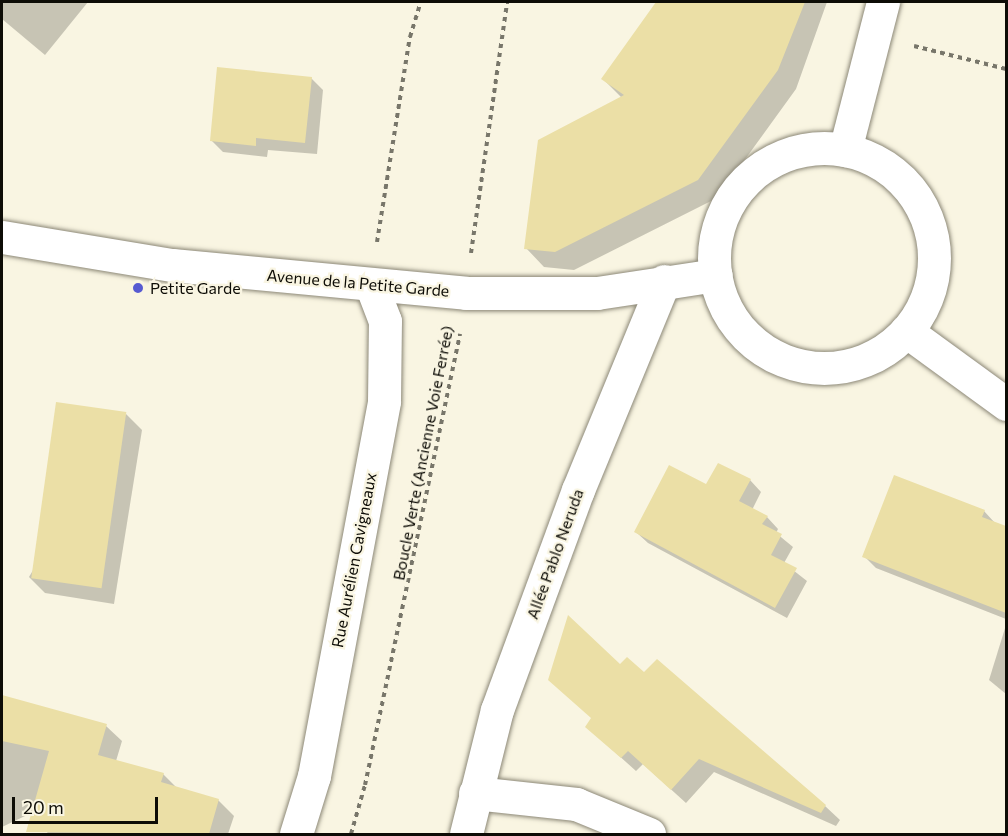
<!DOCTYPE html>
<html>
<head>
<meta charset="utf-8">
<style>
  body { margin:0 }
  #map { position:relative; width:1008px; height:836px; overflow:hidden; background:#f9f5e2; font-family:Commissioner,sans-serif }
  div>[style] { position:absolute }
  .shadow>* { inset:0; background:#0003 }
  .building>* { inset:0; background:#ebdfa6; transform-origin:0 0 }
  .path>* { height:4px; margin-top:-2px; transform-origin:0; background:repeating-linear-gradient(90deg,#78766a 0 4.5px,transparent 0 9px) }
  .roads { filter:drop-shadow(0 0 2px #8c8877) drop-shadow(0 0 2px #8c8877) }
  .minor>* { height:33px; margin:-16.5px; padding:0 16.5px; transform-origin:16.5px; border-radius:16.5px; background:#fff }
  .tertiary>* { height:33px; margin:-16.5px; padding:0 16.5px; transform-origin:16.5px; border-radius:16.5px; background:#fff }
  .tertiary>.ring { margin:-16.5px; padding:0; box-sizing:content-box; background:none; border:33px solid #fff; border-radius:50% }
  .dots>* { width:16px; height:16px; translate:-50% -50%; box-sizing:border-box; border:3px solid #f9f5e2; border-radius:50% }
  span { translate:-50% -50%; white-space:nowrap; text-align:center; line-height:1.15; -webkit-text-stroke:4.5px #f9f5e2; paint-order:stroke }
  .street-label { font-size:16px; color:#0d0c06 }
  .poi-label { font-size:16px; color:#0d0c06 }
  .left { translate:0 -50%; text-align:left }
  .frame { position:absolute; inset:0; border:3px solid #0d0c06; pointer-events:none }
  .scale { position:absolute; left:12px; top:797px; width:146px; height:27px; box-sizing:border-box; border:3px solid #0d0c06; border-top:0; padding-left:8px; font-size:18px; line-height:21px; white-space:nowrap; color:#0d0c06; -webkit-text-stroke:4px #f9f5e2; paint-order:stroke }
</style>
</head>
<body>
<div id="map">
  <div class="shadow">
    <i style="clip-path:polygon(2px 2px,88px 2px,45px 55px,2px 19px)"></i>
    <i style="clip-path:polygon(658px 2px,678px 2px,688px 8px,689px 2px,827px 2px,796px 89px,717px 198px,574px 270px,544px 267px,526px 248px,622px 98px,603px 79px)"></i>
    <i style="clip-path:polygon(311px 78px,323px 90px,317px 154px,268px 150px,267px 157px,223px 152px,211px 140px)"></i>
    <i style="clip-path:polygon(126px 414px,142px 430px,114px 604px,45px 593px,29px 577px)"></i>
    <i style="clip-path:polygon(750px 480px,761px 492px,752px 510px,767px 517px,778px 529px,776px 533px,793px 547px,784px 563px,807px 581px,787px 618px,648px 543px,636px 532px,707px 486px)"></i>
    <i style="clip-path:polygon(984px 511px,995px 523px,1006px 527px,1006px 619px,876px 568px,864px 556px)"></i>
    <i style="clip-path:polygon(1006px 625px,1006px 694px,989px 680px)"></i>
    <i style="clip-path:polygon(620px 666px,644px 674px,825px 806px,840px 820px,836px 826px,714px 772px,686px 803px,643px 764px,636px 771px,587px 727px)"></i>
    <i style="clip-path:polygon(2px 696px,106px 726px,122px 741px,116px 761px,163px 774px,177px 788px,218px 800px,234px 816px,228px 834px,49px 834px,40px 826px,46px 806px,2px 827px)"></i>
  </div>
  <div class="building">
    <i style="clip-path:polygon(656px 2px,805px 2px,778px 70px,698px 180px,555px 252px,524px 249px,538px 140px,624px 95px,601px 79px)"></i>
    <i style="clip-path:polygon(217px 67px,312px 77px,305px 143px,256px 138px,256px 146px,210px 141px)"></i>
    <i style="left:56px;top:402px;width:71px;height:178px;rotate:8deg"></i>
    <i style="clip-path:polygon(718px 463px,751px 479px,739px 501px,768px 516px,762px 524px,782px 534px,771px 555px,797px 568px,775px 608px,634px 532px,669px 465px,706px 484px)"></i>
    <i style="clip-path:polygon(894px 475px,985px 510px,982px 517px,1006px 526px,1006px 613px,862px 557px)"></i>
    <i style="clip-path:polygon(568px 615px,620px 664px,627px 657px,644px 672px,657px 659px,826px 805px,821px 813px,699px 759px,671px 790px,628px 751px,621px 758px,585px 727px,591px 718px,548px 680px)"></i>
    <i style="clip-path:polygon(2px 695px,107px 724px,98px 755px,164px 773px,161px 782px,219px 799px,209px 834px,26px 832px,49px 751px,2px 741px)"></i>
  </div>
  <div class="path">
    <i style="left:914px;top:46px;width:95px;rotate:14deg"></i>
    <i style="left:377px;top:242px;width:208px;rotate:-80.9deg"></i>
    <i style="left:410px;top:37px;width:37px;rotate:-73deg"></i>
    <i style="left:471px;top:253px;width:254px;rotate:-81.8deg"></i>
    <i style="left:351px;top:834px;width:51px;rotate:-74.1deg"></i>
    <i style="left:365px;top:785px;width:461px;rotate:-78.1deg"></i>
  </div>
  <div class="roads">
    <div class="minor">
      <i style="left:906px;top:331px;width:124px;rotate:36.1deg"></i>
      <i style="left:475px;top:793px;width:102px;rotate:6.2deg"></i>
      <i style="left:576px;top:804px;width:79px;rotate:22.3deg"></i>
      <i style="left:296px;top:834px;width:61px;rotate:-72.8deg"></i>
      <i style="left:314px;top:776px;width:381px;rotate:-79.4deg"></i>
      <i style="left:384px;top:401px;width:80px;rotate:-89.3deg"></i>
      <i style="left:385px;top:321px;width:39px;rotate:-111deg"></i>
      <i style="left:466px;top:834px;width:128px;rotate:-76deg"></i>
      <i style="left:497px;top:710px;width:234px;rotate:-69.8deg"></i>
      <i style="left:578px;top:490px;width:226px;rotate:-67.6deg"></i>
    </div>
    <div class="tertiary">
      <i class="ring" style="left:714px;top:148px;width:187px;height:187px"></i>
      <i style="left:845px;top:150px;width:153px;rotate:-75.6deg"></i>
      <i style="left:2px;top:237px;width:172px;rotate:9.4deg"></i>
      <i style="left:172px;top:265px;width:295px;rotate:5.4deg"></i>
      <i style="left:466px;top:293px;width:131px"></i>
      <i style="left:597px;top:293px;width:120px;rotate:-8.6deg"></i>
    </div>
  </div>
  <div class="dots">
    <i style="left:138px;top:288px;background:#565ad1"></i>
  </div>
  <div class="street-label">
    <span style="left:358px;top:283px;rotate:5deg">Avenue de la Petite Garde</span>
    <span style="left:423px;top:453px;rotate:-79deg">Boucle Verte (Ancienne Voie Ferrée)</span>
    <span style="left:555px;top:554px;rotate:-70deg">Allée Pablo Neruda</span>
    <span style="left:354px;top:560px;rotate:-79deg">Rue Aurélien Cavigneaux</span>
  </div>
  <div class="poi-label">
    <span class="left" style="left:150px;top:288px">Petite Garde</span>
  </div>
  <div class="frame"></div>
  <div class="scale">20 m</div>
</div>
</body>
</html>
